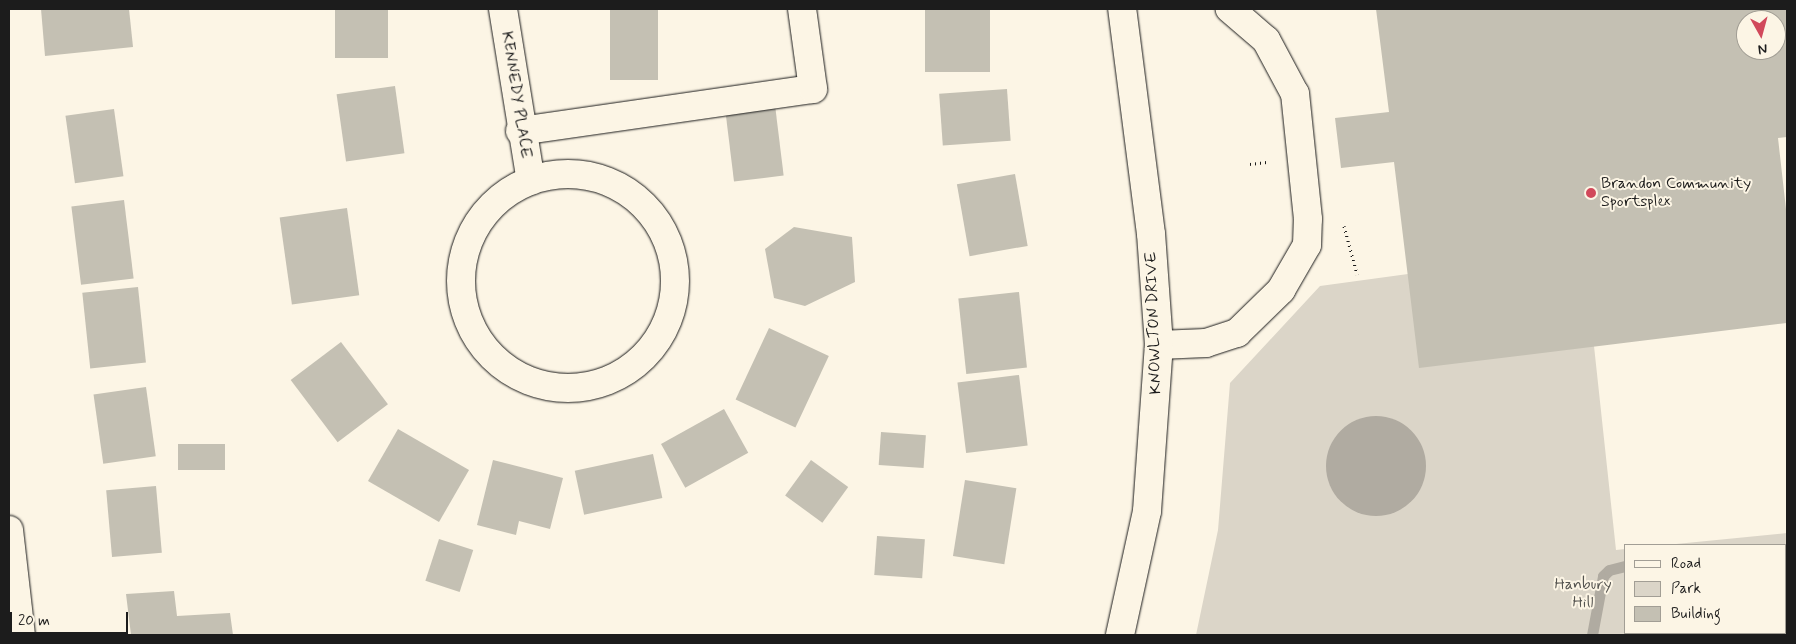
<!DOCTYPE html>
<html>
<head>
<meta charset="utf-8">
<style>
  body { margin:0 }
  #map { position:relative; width:1796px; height:644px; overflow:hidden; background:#fcf5e5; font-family:Mynerve,sans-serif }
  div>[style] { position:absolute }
  .green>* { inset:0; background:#dbd5c8 }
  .water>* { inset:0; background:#b0aba1 }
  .round { border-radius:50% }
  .stream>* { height:11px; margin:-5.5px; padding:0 5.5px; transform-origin:5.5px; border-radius:5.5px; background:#b0aba1 }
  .building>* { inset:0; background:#c4c0b3; transform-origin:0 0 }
  .path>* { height:3px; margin-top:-1.5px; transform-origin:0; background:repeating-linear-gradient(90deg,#1c1c1c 0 1px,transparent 0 5px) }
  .roads { filter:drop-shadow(0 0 1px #1c1c1c) drop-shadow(0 0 1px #1c1c1c) }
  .minor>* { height:28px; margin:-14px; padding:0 14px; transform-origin:14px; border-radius:14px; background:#fcf5e5 }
  .minor>.ring { margin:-14px; padding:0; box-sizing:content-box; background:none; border:28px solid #fcf5e5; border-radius:50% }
  .dots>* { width:14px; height:14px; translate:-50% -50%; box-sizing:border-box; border:2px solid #fcf5e5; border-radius:50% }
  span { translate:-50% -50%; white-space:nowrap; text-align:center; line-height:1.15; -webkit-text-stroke:4px #fcf5e5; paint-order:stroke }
  .street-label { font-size:16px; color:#1c1c1c }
  .poi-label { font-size:16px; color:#1c1c1c }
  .left { translate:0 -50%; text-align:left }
  .park-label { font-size:16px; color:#555450 }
  .frame { position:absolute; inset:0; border:10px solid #1c1c1c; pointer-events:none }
  .legend { position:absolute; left:1624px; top:544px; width:162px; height:90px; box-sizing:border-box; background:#fcf5e5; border:1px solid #a29e95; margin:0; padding:6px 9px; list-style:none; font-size:15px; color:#1c1c1c }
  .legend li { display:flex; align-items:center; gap:10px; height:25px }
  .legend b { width:25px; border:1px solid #a29e95 }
  .north { position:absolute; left:1736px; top:10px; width:50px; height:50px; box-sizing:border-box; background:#fcf5e5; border:1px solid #a29e95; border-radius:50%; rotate:173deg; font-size:14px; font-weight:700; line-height:20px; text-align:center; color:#1c1c1c }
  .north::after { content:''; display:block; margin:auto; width:18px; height:22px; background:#d1495b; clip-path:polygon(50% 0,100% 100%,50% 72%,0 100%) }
  .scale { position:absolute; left:10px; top:612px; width:118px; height:22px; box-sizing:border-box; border:2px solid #1c1c1c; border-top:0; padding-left:6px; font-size:15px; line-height:18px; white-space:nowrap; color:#1c1c1c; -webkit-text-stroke:4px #fcf5e5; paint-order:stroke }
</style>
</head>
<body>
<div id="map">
  <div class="green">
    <i style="clip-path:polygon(1408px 274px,1594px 346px,1616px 550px,1625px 549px,1625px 633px,1785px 633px,1785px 545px,1666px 545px,1787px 533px,1787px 635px,1196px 635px,1218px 530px,1230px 383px,1320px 286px)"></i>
  </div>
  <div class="water">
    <i class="round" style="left:1326px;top:416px;width:100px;height:100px"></i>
  </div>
  <div class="stream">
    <i style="left:1785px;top:551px;width:2px;rotate:-27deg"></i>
    <i style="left:1592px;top:635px;width:60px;rotate:-79.4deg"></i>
    <i style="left:1603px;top:576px;width:8px;rotate:-45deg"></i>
    <i style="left:1609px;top:570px;width:16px;rotate:-14deg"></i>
  </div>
  <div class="building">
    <i style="clip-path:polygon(41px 9px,129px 9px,133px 47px,45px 56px)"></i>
    <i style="left:335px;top:9px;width:53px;height:49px"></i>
    <i style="left:610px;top:9px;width:48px;height:71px"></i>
    <i style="left:925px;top:9px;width:65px;height:63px"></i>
    <i style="clip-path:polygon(evenodd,1376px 9px,1787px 9px,1787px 137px,1778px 138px,1787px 218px,1787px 323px,1419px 368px,1394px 162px,1341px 168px,1335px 118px,1389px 112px,1376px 9px,1746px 20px,1776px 20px,1776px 50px,1746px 50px,1746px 20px)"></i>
    <i style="left:395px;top:86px;width:68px;height:59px;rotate:82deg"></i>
    <i style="left:1007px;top:89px;width:52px;height:68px;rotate:86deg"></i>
    <i style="left:775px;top:105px;width:71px;height:50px;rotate:83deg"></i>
    <i style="left:114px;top:109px;width:68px;height:49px;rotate:82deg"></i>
    <i style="left:1015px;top:174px;width:73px;height:59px;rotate:80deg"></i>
    <i style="left:124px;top:200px;width:79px;height:53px;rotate:83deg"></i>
    <i style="left:347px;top:208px;width:88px;height:68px;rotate:82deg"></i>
    <i style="clip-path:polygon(794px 227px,852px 237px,855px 282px,805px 306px,774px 298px,765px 249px)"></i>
    <i style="left:138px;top:287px;width:76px;height:56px;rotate:84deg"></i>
    <i style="left:1019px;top:292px;width:76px;height:61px;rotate:84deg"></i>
    <i style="left:769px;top:328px;width:66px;height:79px;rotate:25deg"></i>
    <i style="left:341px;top:342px;width:78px;height:63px;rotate:53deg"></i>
    <i style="left:1019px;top:375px;width:71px;height:62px;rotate:83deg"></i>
    <i style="left:146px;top:387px;width:70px;height:53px;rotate:82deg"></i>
    <i style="left:724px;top:409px;width:50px;height:72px;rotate:61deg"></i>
    <i style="left:398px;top:429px;width:82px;height:60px;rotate:30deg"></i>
    <i style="left:881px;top:432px;width:45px;height:33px;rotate:4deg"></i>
    <i style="left:225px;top:444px;width:26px;height:47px;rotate:90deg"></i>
    <i style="left:653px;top:454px;width:45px;height:80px;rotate:78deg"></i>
    <i style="clip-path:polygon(493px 460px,563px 478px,550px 529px,519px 521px,516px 535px,477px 525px)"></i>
    <i style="left:811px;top:460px;width:46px;height:44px;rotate:36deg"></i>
    <i style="left:965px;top:480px;width:52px;height:77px;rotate:9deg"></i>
    <i style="left:156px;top:486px;width:67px;height:50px;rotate:85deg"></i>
    <i style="left:877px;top:536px;width:48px;height:39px;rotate:4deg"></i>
    <i style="left:439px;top:539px;width:36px;height:44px;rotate:18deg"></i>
    <i style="clip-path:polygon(174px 591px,177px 616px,230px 613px,233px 635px,131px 635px,126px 594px)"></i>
  </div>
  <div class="path">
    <i style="left:1250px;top:164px;width:17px;rotate:-7deg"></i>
    <i style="left:1344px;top:226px;width:50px;rotate:74.8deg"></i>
  </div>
  <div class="roads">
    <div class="minor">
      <i style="left:503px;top:9px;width:174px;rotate:80.8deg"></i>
      <i style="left:520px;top:131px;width:296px;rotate:-8.2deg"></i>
      <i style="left:813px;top:89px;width:81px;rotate:-97.8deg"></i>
      <i class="ring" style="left:461px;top:174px;width:186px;height:186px"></i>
      <i style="left:1159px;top:345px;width:47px;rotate:-2.4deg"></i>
      <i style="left:1206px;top:343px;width:33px;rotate:-18deg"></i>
      <i style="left:1237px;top:333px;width:62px;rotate:-44.3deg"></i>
      <i style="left:1281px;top:290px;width:52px;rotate:-60deg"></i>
      <i style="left:1307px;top:245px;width:26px;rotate:-88deg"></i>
      <i style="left:1308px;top:219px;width:126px;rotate:-95.9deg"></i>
      <i style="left:1295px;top:94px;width:61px;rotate:-118.2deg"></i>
      <i style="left:1266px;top:40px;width:48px;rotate:-139.3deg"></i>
      <i style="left:9px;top:530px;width:106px;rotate:83.5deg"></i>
      <i style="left:1120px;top:635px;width:127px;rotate:-77.7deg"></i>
      <i style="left:1147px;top:511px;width:166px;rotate:-85.9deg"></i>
      <i style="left:1159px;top:345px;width:111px;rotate:-94.1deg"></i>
      <i style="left:1151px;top:234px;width:227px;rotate:-97.3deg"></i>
    </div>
  </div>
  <div class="dots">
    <i style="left:1591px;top:193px;background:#d1495b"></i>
  </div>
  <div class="street-label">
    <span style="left:516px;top:95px;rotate:81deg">KENNEDY PLACE</span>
    <span style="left:1154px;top:323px;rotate:-92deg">KNOWLTON DRIVE</span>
  </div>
  <div class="poi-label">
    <span class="left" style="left:1601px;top:193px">Brandon Community<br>Sportsplex</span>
  </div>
  <div class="park-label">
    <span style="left:1583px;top:594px">Hanbury<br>Hill</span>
  </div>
  <div class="frame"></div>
  <ul class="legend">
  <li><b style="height:6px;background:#fcf5e5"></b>Road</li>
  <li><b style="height:14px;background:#dbd5c8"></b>Park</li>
  <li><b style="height:14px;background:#c4c0b3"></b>Building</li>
  </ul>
  <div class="north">N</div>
  <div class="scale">20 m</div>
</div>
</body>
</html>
